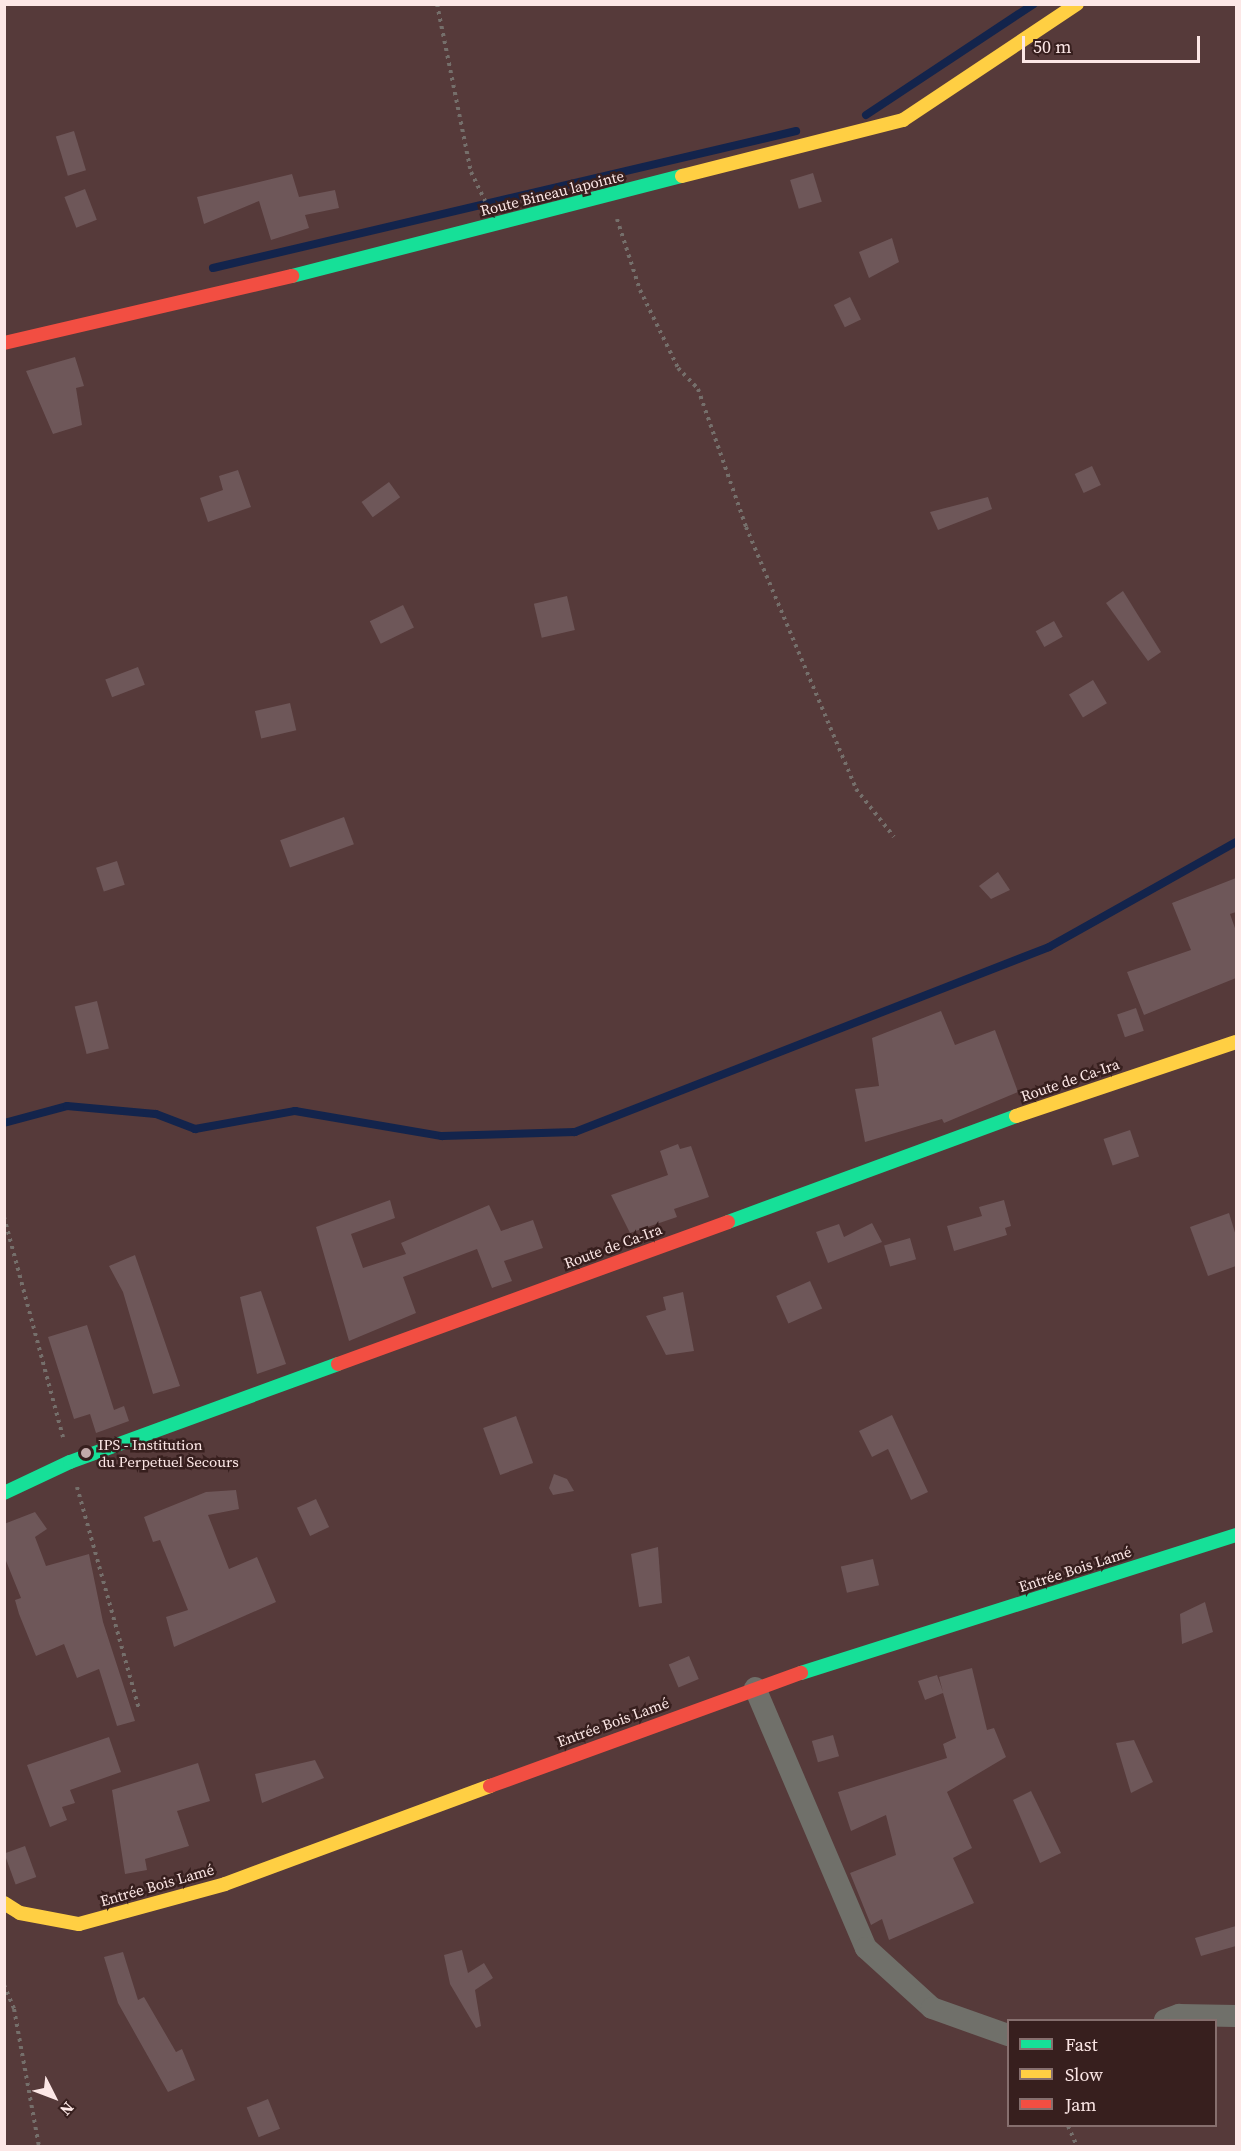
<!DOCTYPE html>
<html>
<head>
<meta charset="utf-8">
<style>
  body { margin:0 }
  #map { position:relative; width:1241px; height:2151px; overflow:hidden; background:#563a3a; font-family:"Source Serif 4",serif }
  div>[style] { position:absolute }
  .stream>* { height:8px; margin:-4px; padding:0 4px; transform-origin:4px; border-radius:4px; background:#13244c }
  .building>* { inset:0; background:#6e5759; transform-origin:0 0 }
  .path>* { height:4px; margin-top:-2px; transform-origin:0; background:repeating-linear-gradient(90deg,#756f6b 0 3px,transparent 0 7.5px) }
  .street>* { height:22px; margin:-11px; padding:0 11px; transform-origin:11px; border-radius:11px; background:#70706a }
  .fast>* { height:14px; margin:-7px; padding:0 7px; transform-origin:7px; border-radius:7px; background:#16e098 }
  .slow>* { height:14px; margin:-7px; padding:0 7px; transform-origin:7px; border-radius:7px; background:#ffcf43 }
  .jam>* { height:14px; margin:-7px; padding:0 7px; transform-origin:7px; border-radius:7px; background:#f24e42 }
  .dots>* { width:16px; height:16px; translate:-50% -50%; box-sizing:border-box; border:3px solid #371f1e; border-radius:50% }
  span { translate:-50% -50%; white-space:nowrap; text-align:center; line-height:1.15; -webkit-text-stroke:5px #371f1e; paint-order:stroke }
  .street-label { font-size:15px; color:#fce7e6 }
  .poi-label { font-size:15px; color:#fce7e6 }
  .left { translate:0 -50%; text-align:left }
  .frame { position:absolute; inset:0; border:6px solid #fce7e6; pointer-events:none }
  .legend { position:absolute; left:1007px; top:2019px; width:210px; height:108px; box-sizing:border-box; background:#371f1e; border:2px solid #866f6e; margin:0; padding:8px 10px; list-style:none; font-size:18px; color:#fce7e6 }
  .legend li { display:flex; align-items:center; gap:12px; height:30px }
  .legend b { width:30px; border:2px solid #866f6e }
  .north { position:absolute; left:24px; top:2067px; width:60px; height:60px; -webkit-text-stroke:4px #371f1e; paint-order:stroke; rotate:132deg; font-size:16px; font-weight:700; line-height:24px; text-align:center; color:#fce7e6 }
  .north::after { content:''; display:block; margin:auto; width:21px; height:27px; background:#fce7e6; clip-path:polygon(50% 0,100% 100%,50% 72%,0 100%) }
  .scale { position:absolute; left:1022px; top:36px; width:178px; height:27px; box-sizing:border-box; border:3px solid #fce7e6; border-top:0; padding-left:8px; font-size:18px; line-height:21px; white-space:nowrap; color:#fce7e6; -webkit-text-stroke:4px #371f1e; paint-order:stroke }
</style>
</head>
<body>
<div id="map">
  <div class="stream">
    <i style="left:866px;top:115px;width:201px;rotate:-33.5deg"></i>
    <i style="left:213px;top:268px;width:599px;rotate:-13.22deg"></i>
    <i style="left:4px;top:1123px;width:65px;rotate:-15.1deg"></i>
    <i style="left:67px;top:1106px;width:89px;rotate:5.1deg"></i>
    <i style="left:156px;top:1114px;width:42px;rotate:21deg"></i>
    <i style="left:195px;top:1129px;width:102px;rotate:-10.2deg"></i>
    <i style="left:295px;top:1111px;width:149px;rotate:9.7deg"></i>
    <i style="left:442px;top:1136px;width:133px;rotate:-1.7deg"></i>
    <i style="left:575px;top:1132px;width:509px;rotate:-21.32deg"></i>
    <i style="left:1049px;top:947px;width:214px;rotate:-29.3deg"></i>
  </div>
  <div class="building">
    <i style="left:74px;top:131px;width:41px;height:19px;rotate:73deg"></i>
    <i style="left:813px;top:173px;width:30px;height:24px;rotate:73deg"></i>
    <i style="clip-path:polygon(292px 174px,299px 197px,335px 190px,339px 208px,305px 215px,309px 228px,271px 240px,259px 201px,204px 224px,197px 197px)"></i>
    <i style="left:85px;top:189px;width:33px;height:22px;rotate:69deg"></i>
    <i style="clip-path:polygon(892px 238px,899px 262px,869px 278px,859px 252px)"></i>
    <i style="left:850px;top:297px;width:25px;height:18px;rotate:64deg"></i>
    <i style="clip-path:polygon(75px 357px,84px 386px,76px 388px,82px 425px,53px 434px,26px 371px)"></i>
    <i style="left:1092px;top:466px;width:21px;height:19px;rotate:65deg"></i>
    <i style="clip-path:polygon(238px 470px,251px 507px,208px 522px,200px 498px,223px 490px,219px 476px)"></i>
    <i style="left:389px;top:482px;width:19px;height:34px;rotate:54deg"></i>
    <i style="clip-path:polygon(988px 497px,992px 509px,938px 530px,930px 512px)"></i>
    <i style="clip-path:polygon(1123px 591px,1161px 652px,1148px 661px,1106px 603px)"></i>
    <i style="left:567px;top:596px;width:35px;height:34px;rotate:77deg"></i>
    <i style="left:403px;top:605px;width:25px;height:37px;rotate:64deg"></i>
    <i style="left:1054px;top:621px;width:18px;height:21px;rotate:61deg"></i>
    <i style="left:138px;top:667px;width:19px;height:35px;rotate:69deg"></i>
    <i style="left:1093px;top:680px;width:27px;height:28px;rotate:59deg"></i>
    <i style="left:290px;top:703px;width:28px;height:36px;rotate:77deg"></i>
    <i style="left:344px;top:817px;width:29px;height:68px;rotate:70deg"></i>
    <i style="left:117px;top:861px;width:25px;height:22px;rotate:72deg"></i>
    <i style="clip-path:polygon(998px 872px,1010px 890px,991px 899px,979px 886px)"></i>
    <i style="clip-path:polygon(1236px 878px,1236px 912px,1230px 914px,1236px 931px,1236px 978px,1144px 1015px,1127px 972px,1191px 950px,1172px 903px)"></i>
    <i style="left:97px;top:1001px;width:49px;height:23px;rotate:76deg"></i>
    <i style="left:1136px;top:1008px;width:24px;height:20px;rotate:71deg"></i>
    <i style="clip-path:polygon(941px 1011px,955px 1045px,995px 1030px,1018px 1092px,944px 1123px,942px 1119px,865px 1142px,855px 1089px,879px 1086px,872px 1038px)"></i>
    <i style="left:1130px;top:1130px;width:28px;height:28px;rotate:71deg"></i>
    <i style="clip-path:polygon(678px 1144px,680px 1149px,691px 1146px,709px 1197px,674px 1209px,677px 1217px,630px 1233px,611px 1195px,668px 1175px,660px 1151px)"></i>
    <i style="clip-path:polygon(390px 1200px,395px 1218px,351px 1234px,363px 1268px,406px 1254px,401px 1243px,489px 1205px,501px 1231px,533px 1220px,543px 1248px,504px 1261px,512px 1281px,492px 1288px,477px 1249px,403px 1277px,416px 1313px,349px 1341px,316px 1227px)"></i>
    <i style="clip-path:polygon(1004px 1200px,1011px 1226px,1005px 1228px,1007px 1235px,954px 1251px,947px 1226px,982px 1216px,979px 1207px)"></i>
    <i style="clip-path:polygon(1229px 1213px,1236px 1236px,1236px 1266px,1208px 1276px,1190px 1227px)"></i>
    <i style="clip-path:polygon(872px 1223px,882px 1242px,828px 1263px,816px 1232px,839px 1224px,844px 1237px)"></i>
    <i style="left:910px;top:1238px;width:22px;height:27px;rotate:74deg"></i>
    <i style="clip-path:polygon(135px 1255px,180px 1386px,153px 1394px,123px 1292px,109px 1266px)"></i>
    <i style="left:810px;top:1281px;width:30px;height:37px;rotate:66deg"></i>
    <i style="clip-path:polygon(261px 1291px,286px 1364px,257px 1374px,240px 1297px)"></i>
    <i style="clip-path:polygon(683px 1292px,694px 1351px,666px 1355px,646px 1316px,666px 1310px,663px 1297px)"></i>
    <i style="clip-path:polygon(87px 1325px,114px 1410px,124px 1406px,129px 1421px,96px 1433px,90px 1414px,74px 1419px,48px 1337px)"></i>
    <i style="clip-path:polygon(892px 1415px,928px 1492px,911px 1500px,888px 1449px,872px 1457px,859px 1431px)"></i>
    <i style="left:516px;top:1416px;width:50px;height:35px;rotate:70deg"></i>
    <i style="clip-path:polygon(554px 1474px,567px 1479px,574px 1491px,553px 1495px,549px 1488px)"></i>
    <i style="clip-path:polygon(236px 1490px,239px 1509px,208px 1515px,229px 1569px,257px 1557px,276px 1602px,174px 1647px,166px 1617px,188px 1610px,160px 1540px,153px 1542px,144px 1517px,206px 1492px)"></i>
    <i style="left:316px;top:1499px;width:31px;height:21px;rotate:65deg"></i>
    <i style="clip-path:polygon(35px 1512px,47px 1529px,35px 1537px,46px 1566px,89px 1554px,103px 1622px,135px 1721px,117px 1726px,99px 1669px,77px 1678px,64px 1644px,36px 1656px,19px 1614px,15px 1600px,21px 1598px,4px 1556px,4px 1524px)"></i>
    <i style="clip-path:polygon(658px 1547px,662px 1603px,639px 1607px,631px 1554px)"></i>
    <i style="left:873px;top:1559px;width:27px;height:33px;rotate:77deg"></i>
    <i style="clip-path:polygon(1205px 1602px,1213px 1632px,1182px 1644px,1180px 1614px)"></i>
    <i style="left:689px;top:1656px;width:25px;height:22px;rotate:67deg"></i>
    <i style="clip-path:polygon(972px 1668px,987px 1730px,994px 1728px,1006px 1757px,947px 1792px,972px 1848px,953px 1858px,974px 1903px,889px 1940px,882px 1919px,871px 1925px,850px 1873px,896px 1855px,886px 1815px,851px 1831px,838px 1792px,947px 1758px,943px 1744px,956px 1738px,943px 1693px,925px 1700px,918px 1681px,937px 1675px,943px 1692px,939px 1677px)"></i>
    <i style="left:833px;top:1735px;width:22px;height:22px;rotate:74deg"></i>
    <i style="clip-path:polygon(109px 1737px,121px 1772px,70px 1790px,75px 1803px,62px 1807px,67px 1820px,50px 1827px,27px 1765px)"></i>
    <i style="clip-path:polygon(1134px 1740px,1153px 1782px,1131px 1793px,1116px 1743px)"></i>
    <i style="clip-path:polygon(315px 1760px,324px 1778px,262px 1803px,255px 1774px)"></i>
    <i style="clip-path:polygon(198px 1763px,210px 1801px,177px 1811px,189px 1846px,145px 1859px,147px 1870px,125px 1874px,112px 1790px)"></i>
    <i style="clip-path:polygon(1031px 1791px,1061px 1853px,1040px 1863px,1013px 1800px)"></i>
    <i style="left:25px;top:1846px;width:33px;height:22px;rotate:70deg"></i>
    <i style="clip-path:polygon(1236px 1926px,1236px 1946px,1201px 1956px,1195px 1938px)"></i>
    <i style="clip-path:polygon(462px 1950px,468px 1973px,484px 1963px,493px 1978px,475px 1990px,481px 2026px,476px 2028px,450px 1984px,444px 1955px)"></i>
    <i style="clip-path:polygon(123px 1952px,138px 2000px,144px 1997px,176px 2052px,182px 2049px,195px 2080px,168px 2092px,118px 2003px,104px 1957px)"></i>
    <i style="left:268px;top:2099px;width:32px;height:23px;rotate:68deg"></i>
  </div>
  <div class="path">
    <i style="left:437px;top:4px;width:171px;rotate:78.6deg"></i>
    <i style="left:471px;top:172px;width:32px;rotate:64deg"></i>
    <i style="left:617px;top:219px;width:75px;rotate:72.1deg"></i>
    <i style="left:640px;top:290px;width:87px;rotate:64deg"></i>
    <i style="left:678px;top:368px;width:29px;rotate:46deg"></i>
    <i style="left:698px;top:389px;width:146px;rotate:70.8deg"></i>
    <i style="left:746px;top:527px;width:284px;rotate:67.2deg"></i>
    <i style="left:856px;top:789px;width:61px;rotate:51.6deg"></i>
    <i style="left:4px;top:1217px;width:228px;rotate:75deg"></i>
    <i style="left:77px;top:1487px;width:230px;rotate:74.4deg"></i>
    <i style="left:4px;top:1985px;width:26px;rotate:67deg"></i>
    <i style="left:14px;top:2009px;width:139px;rotate:79.7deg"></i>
    <i style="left:1068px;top:2126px;width:22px;rotate:66deg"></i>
  </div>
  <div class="street">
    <i style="left:755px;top:1688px;width:283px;rotate:66.9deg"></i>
    <i style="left:866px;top:1948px;width:89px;rotate:42.3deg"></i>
    <i style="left:932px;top:2008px;width:81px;rotate:19.6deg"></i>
    <i style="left:1165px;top:2020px;width:15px;rotate:-20deg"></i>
    <i style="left:1179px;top:2015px;width:57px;rotate:1deg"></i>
  </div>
  <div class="fast">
    <i style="left:292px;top:276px;width:403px;rotate:-14.4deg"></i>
    <i style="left:728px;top:1222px;width:307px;rotate:-20.2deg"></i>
    <i style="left:4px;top:1493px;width:73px;rotate:-25.2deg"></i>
    <i style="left:70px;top:1462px;width:285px;rotate:-20.1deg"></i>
    <i style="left:801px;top:1673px;width:456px;rotate:-17.6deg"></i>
  </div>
  <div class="slow">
    <i style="left:682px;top:176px;width:228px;rotate:-14.2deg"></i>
    <i style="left:903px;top:120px;width:209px;rotate:-33.7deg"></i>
    <i style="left:1016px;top:1116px;width:232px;rotate:-18.6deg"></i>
    <i style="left:4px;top:1903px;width:19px;rotate:32deg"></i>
    <i style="left:20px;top:1913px;width:60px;rotate:10.6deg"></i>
    <i style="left:79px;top:1924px;width:151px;rotate:-15.3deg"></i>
    <i style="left:225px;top:1884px;width:283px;rotate:-20.3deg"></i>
  </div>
  <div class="jam">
    <i style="left:4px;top:343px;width:296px;rotate:-13.1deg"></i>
    <i style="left:338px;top:1364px;width:415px;rotate:-20deg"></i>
    <i style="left:490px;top:1786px;width:331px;rotate:-20deg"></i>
  </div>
  <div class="dots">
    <i style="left:86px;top:1453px;background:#c2aaaa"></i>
  </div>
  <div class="street-label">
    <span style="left:552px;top:193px;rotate:-14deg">Route Bineau lapointe</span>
    <span style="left:1070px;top:1080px;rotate:-19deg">Route de Ca-Ira</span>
    <span style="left:613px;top:1246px;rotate:-20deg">Route de Ca-Ira</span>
    <span style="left:1075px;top:1569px;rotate:-18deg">Entrée Bois Lamé</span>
    <span style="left:613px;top:1722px;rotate:-20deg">Entrée Bois Lamé</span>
    <span style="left:157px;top:1885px;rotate:-16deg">Entrée Bois Lamé</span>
  </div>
  <div class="poi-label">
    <span class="left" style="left:98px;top:1453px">IPS - Institution<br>du Perpetuel Secours</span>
  </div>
  <div class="frame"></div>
  <ul class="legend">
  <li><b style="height:8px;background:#16e098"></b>Fast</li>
  <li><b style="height:8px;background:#ffcf43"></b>Slow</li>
  <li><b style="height:8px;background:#f24e42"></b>Jam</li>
  </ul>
  <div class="north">N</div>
  <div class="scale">50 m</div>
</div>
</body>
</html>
